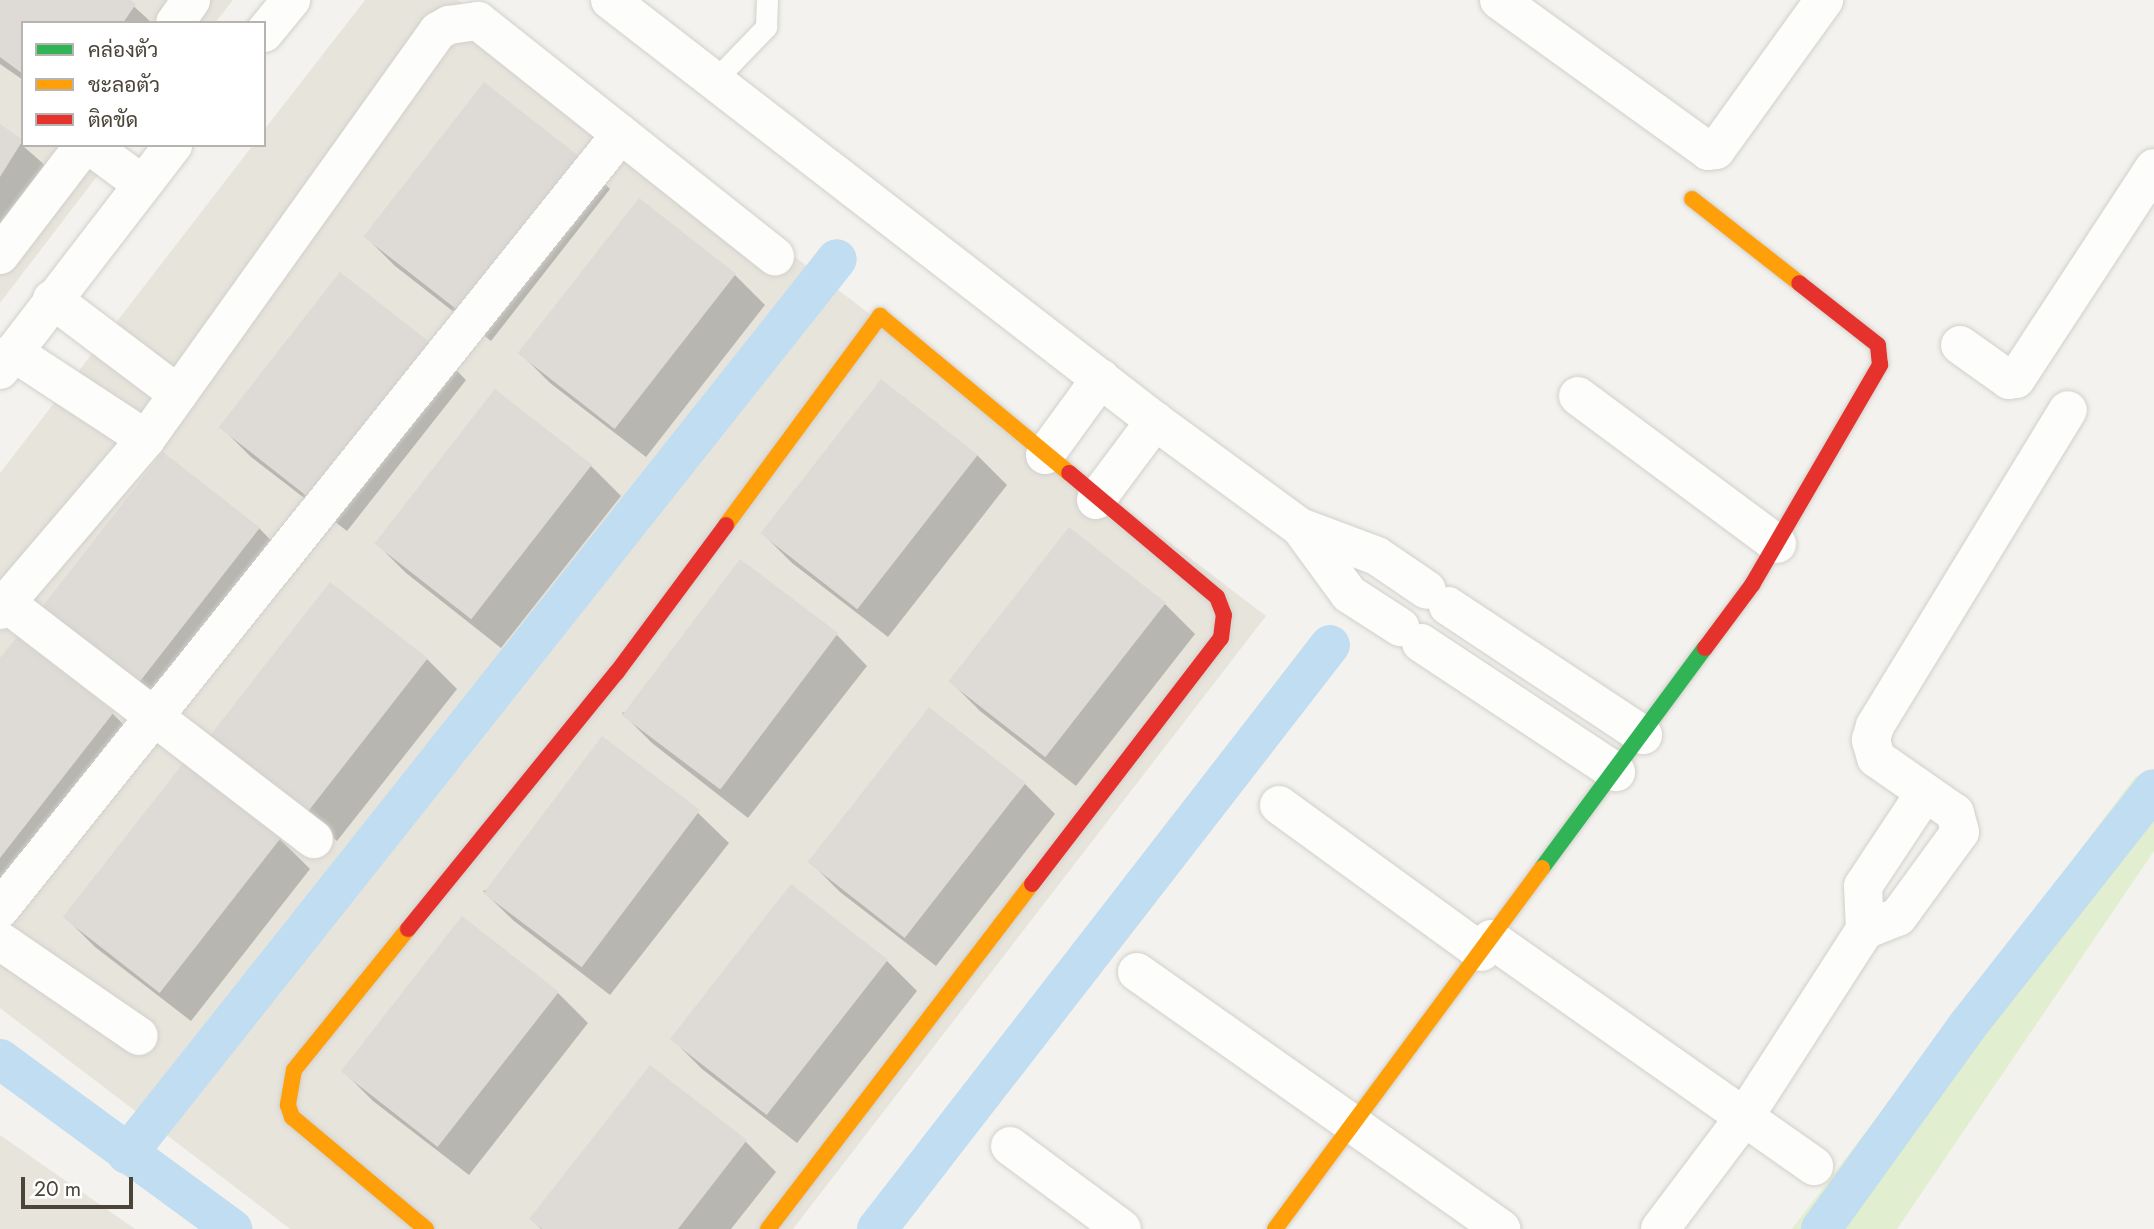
<!DOCTYPE html>
<html>
<head>
<meta charset="utf-8">
<style>
  body { margin:0 }
  #map { position:relative; width:2154px; height:1229px; overflow:hidden; background:#f4f2ee; font-family:Jost,Sarabun,sans-serif }
  div>[style] { position:absolute }
  .residential>* { inset:0; background:#e7e4dc }
  .green>* { inset:0; background:#e1eecf }
  .shadow>* { inset:0; background:#0003 }
  .canal>* { height:40px; margin:-20px; padding:0 20px; transform-origin:20px; border-radius:20px; background:#c0ddf1 }
  .building>* { inset:0; background:#dedbd6; transform-origin:0 0 }
  .roads { filter:drop-shadow(0 0 2px #d2d0cb) drop-shadow(0 0 2px #d2d0cb) }
  .lane>* { height:21px; margin:-10.5px; padding:0 10.5px; transform-origin:10.5px; border-radius:10.5px; background:#fdfdfc }
  .street>* { height:38px; margin:-19px; padding:0 19px; transform-origin:19px; border-radius:19px; background:#fdfdfc }
  .fast>* { height:16px; margin:-8px; padding:0 8px; transform-origin:8px; border-radius:8px; background:#30b455 }
  .slow>* { height:16px; margin:-8px; padding:0 8px; transform-origin:8px; border-radius:8px; background:#ff9f0a }
  .jam>* { height:16px; margin:-8px; padding:0 8px; transform-origin:8px; border-radius:8px; background:#e5322d }
  span { translate:-50% -50%; white-space:nowrap; text-align:center; line-height:1.15; -webkit-text-stroke:5px #fff; paint-order:stroke }
  .legend { position:absolute; left:21px; top:21px; width:245px; height:126px; box-sizing:border-box; background:#fff; border:2px solid #b7b4b0; margin:0; padding:9px 12px; list-style:none; font-size:21px; color:#4b4439 }
  .legend li { display:flex; align-items:center; gap:14px; height:35px }
  .legend b { width:35px; border:2px solid #b7b4b0 }
  .scale { position:absolute; left:21px; top:1177px; width:112px; height:32px; box-sizing:border-box; border:4px solid #4b4439; border-top:0; padding-left:9px; font-size:21px; line-height:24px; white-space:nowrap; color:#4b4439; -webkit-text-stroke:5px #fff; paint-order:stroke }
</style>
</head>
<body>
<div id="map">
  <div class="residential">
    <i style="clip-path:polygon(0 0,233px 0,215px 23px,23px 23px,23px 145px,121px 145px,0 303px)"></i>
    <i style="clip-path:polygon(365px 0,458px 0,1266px 616px,793px 1229px,290px 1229px,0 1008px,0 473px,253px 145px,264px 145px,264px 130px)"></i>
    <i style="clip-path:polygon(0 1135px,135px 1229px,0 1229px)"></i>
  </div>
  <div class="green">
    <i style="clip-path:polygon(2136px 776px,2154px 783px,2154px 851px,1897px 1229px,1792px 1229px)"></i>
  </div>
  <div class="shadow">
    <i style="clip-path:polygon(0 0,127px 0,152px 23px,23px 23px,23px 80px,0 64px)"></i>
    <i style="clip-path:polygon(0 126px,54px 173px,0 249px)"></i>
    <i style="clip-path:polygon(580px 159px,610px 189px,491px 341px,395px 266px,365px 236px)"></i>
    <i style="clip-path:polygon(735px 275px,765px 305px,646px 457px,550px 383px,520px 353px)"></i>
    <i style="clip-path:polygon(436px 350px,466px 380px,347px 531px,251px 457px,221px 427px)"></i>
    <i style="clip-path:polygon(495px 391px,591px 466px,621px 496px,501px 648px,406px 573px,376px 543px)"></i>
    <i style="clip-path:polygon(164px 454px,259px 528px,289px 559px,170px 711px,74px 636px,44px 606px)"></i>
    <i style="clip-path:polygon(977px 455px,1007px 485px,888px 637px,792px 563px,762px 533px)"></i>
    <i style="clip-path:polygon(1069px 529px,1165px 604px,1195px 634px,1076px 786px,980px 711px,950px 681px)"></i>
    <i style="clip-path:polygon(837px 635px,867px 666px,748px 818px,652px 743px,622px 713px)"></i>
    <i style="clip-path:polygon(17px 639px,113px 714px,143px 744px,24px 896px,0 877px,0 661px)"></i>
    <i style="clip-path:polygon(427px 659px,457px 689px,337px 841px,242px 767px)"></i>
    <i style="clip-path:polygon(929px 709px,1025px 784px,1055px 814px,936px 966px,840px 892px,809px 861px)"></i>
    <i style="clip-path:polygon(698px 813px,729px 843px,610px 995px,514px 921px,483px 891px)"></i>
    <i style="clip-path:polygon(280px 839px,310px 869px,191px 1021px,95px 947px,65px 917px)"></i>
    <i style="clip-path:polygon(887px 961px,917px 991px,797px 1143px,702px 1069px,672px 1039px)"></i>
    <i style="clip-path:polygon(558px 993px,588px 1023px,469px 1175px,373px 1101px,343px 1071px)"></i>
    <i style="clip-path:polygon(651px 1067px,746px 1142px,776px 1172px,731px 1229px,541px 1229px,531px 1219px)"></i>
  </div>
  <div class="canal">
    <i style="left:0;top:1059px;width:288px;rotate:36.2deg"></i>
    <i style="left:127px;top:1154px;width:1142px;rotate:-51.58deg"></i>
    <i style="left:877px;top:1229px;width:739px;rotate:-52.2deg"></i>
    <i style="left:1821px;top:1229px;width:251px;rotate:-54.2deg"></i>
    <i style="left:1968px;top:1025px;width:300px;rotate:-51.8deg"></i>
  </div>
  <div class="building">
    <i style="clip-path:polygon(0 0,130px 0,136px 4px,123px 23px,23px 23px,23px 74px,0 57px)"></i>
    <i style="left:484px;top:82px;width:123px;height:196px;rotate:38deg"></i>
    <i style="clip-path:polygon(0 124px,23px 140px,0 177px)"></i>
    <i style="left:639px;top:198px;width:123px;height:197px;rotate:38deg"></i>
    <i style="left:340px;top:272px;width:123px;height:197px;rotate:38deg"></i>
    <i style="left:881px;top:379px;width:123px;height:196px;rotate:38deg"></i>
    <i style="left:495px;top:389px;width:123px;height:196px;rotate:38deg"></i>
    <i style="left:163px;top:452px;width:123px;height:196px;rotate:38deg"></i>
    <i style="left:1069px;top:527px;width:123px;height:196px;rotate:38deg"></i>
    <i style="left:740px;top:559px;width:123px;height:196px;rotate:37deg"></i>
    <i style="left:330px;top:582px;width:124px;height:197px;rotate:38deg"></i>
    <i style="clip-path:polygon(17px 637px,114px 712px,0 858px,0 658px)"></i>
    <i style="left:929px;top:707px;width:123px;height:197px;rotate:38deg"></i>
    <i style="left:602px;top:736px;width:123px;height:197px;rotate:37deg"></i>
    <i style="left:184px;top:762px;width:123px;height:197px;rotate:38deg"></i>
    <i style="left:791px;top:884px;width:123px;height:197px;rotate:38deg"></i>
    <i style="left:462px;top:916px;width:123px;height:197px;rotate:38deg"></i>
    <i style="clip-path:polygon(650px 1065px,747px 1140px,678px 1229px,542px 1229px,529px 1219px)"></i>
  </div>
  <div class="roads">
    <div class="lane">
      <i style="left:715px;top:80px;width:74px;rotate:-46.1deg"></i>
      <i style="left:766px;top:27px;width:27px;rotate:-88deg"></i>
    </div>
    <div class="street">
      <i style="left:610px;top:0;width:689px;rotate:37.69deg"></i>
      <i style="left:1155px;top:421px;width:180px;rotate:36.2deg"></i>
      <i style="left:1300px;top:527px;width:82px;rotate:20.6deg"></i>
      <i style="left:1377px;top:556px;width:60px;rotate:34.2deg"></i>
      <i style="left:1499px;top:0;width:258px;rotate:35.8deg"></i>
      <i style="left:1708px;top:151px;width:8px;rotate:-7deg"></i>
      <i style="left:1716px;top:150px;width:185px;rotate:-54.2deg"></i>
      <i style="left:175px;top:23px;width:28px;rotate:-55deg"></i>
      <i style="left:264px;top:33px;width:43px;rotate:-50.7deg"></i>
      <i style="left:89px;top:145px;width:66px;rotate:36.3deg"></i>
      <i style="left:0;top:255px;width:138px;rotate:-52.6deg"></i>
      <i style="left:52px;top:299px;width:158px;rotate:37deg"></i>
      <i style="left:1960px;top:345px;width:60px;rotate:35.5deg"></i>
      <i style="left:2009px;top:380px;width:7px;rotate:-8deg"></i>
      <i style="left:2016px;top:379px;width:252px;rotate:-56.8deg"></i>
      <i style="left:13px;top:352px;width:159px;rotate:33.2deg"></i>
      <i style="left:0;top:370px;width:284px;rotate:-52.4deg"></i>
      <i style="left:1578px;top:396px;width:248px;rotate:36.6deg"></i>
      <i style="left:1045px;top:455px;width:95px;rotate:-54deg"></i>
      <i style="left:1096px;top:500px;width:99px;rotate:-53.2deg"></i>
      <i style="left:1300px;top:527px;width:83px;rotate:53.8deg"></i>
      <i style="left:1349px;top:594px;width:61px;rotate:32.9deg"></i>
      <i style="left:6px;top:603px;width:388px;rotate:37.5deg"></i>
      <i style="left:1448px;top:606px;width:234px;rotate:33.5deg"></i>
      <i style="left:0;top:610px;width:225px;rotate:-49.5deg"></i>
      <i style="left:146px;top:439px;width:502px;rotate:-54.41deg"></i>
      <i style="left:438px;top:31px;width:13px;rotate:-29deg"></i>
      <i style="left:449px;top:25px;width:29px;rotate:-8deg"></i>
      <i style="left:478px;top:21px;width:379px;rotate:38.4deg"></i>
      <i style="left:1421px;top:643px;width:234px;rotate:33.5deg"></i>
      <i style="left:1924px;top:794px;width:110px;rotate:123.5deg"></i>
      <i style="left:1863px;top:886px;width:44px;rotate:87.4deg"></i>
      <i style="left:1865px;top:930px;width:35px;rotate:-22deg"></i>
      <i style="left:1898px;top:917px;width:105px;rotate:-53.9deg"></i>
      <i style="left:1960px;top:832px;width:20px;rotate:-105deg"></i>
      <i style="left:1955px;top:813px;width:96px;rotate:-145.2deg"></i>
      <i style="left:1876px;top:758px;width:19px;rotate:-106deg"></i>
      <i style="left:1871px;top:740px;width:15px;rotate:-74deg"></i>
      <i style="left:1875px;top:726px;width:370px;rotate:-58.6deg"></i>
      <i style="left:1279px;top:805px;width:250px;rotate:36deg"></i>
      <i style="left:0;top:909px;width:993px;rotate:-51.3deg"></i>
      <i style="left:1491px;top:939px;width:395px;rotate:35.1deg"></i>
      <i style="left:0;top:941px;width:168px;rotate:34.4deg"></i>
      <i style="left:1137px;top:972px;width:446px;rotate:35.2deg"></i>
      <i style="left:1010px;top:1146px;width:139px;rotate:36.5deg"></i>
      <i style="left:1660px;top:1229px;width:138px;rotate:-53deg"></i>
      <i style="left:1743px;top:1119px;width:225px;rotate:-57.2deg"></i>
    </div>
    <div class="fast">
      <i style="left:1542px;top:868px;width:274px;rotate:-53.5deg"></i>
    </div>
    <div class="slow">
      <i style="left:1692px;top:199px;width:136px;rotate:38.1deg"></i>
      <i style="left:726px;top:525px;width:260px;rotate:-53.6deg"></i>
      <i style="left:880px;top:316px;width:246px;rotate:39.7deg"></i>
      <i style="left:408px;top:929px;width:181px;rotate:129deg"></i>
      <i style="left:294px;top:1070px;width:36px;rotate:100deg"></i>
      <i style="left:288px;top:1105px;width:13px;rotate:72deg"></i>
      <i style="left:292px;top:1117px;width:175px;rotate:39.9deg"></i>
      <i style="left:768px;top:1229px;width:434px;rotate:-52.6deg"></i>
      <i style="left:1275px;top:1229px;width:449px;rotate:-53.5deg"></i>
    </div>
    <div class="jam">
      <i style="left:1705px;top:648px;width:79px;rotate:-53.3deg"></i>
      <i style="left:1752px;top:585px;width:255px;rotate:-59.8deg"></i>
      <i style="left:1880px;top:365px;width:20px;rotate:-96deg"></i>
      <i style="left:1878px;top:345px;width:100px;rotate:-141.9deg"></i>
      <i style="left:1032px;top:884px;width:310px;rotate:-52.5deg"></i>
      <i style="left:1221px;top:638px;width:23px;rotate:-83deg"></i>
      <i style="left:1224px;top:615px;width:19px;rotate:-111deg"></i>
      <i style="left:1217px;top:597px;width:193px;rotate:-140deg"></i>
      <i style="left:408px;top:929px;width:331px;rotate:-50.9deg"></i>
      <i style="left:617px;top:672px;width:183px;rotate:-53.4deg"></i>
    </div>
  </div>
  <ul class="legend">
  <li><b style="height:9px;background:#30b455"></b>คล่องตัว</li>
  <li><b style="height:9px;background:#ff9f0a"></b>ชะลอตัว</li>
  <li><b style="height:9px;background:#e5322d"></b>ติดขัด</li>
  </ul>
  <div class="scale">20 m</div>
</div>
</body>
</html>
